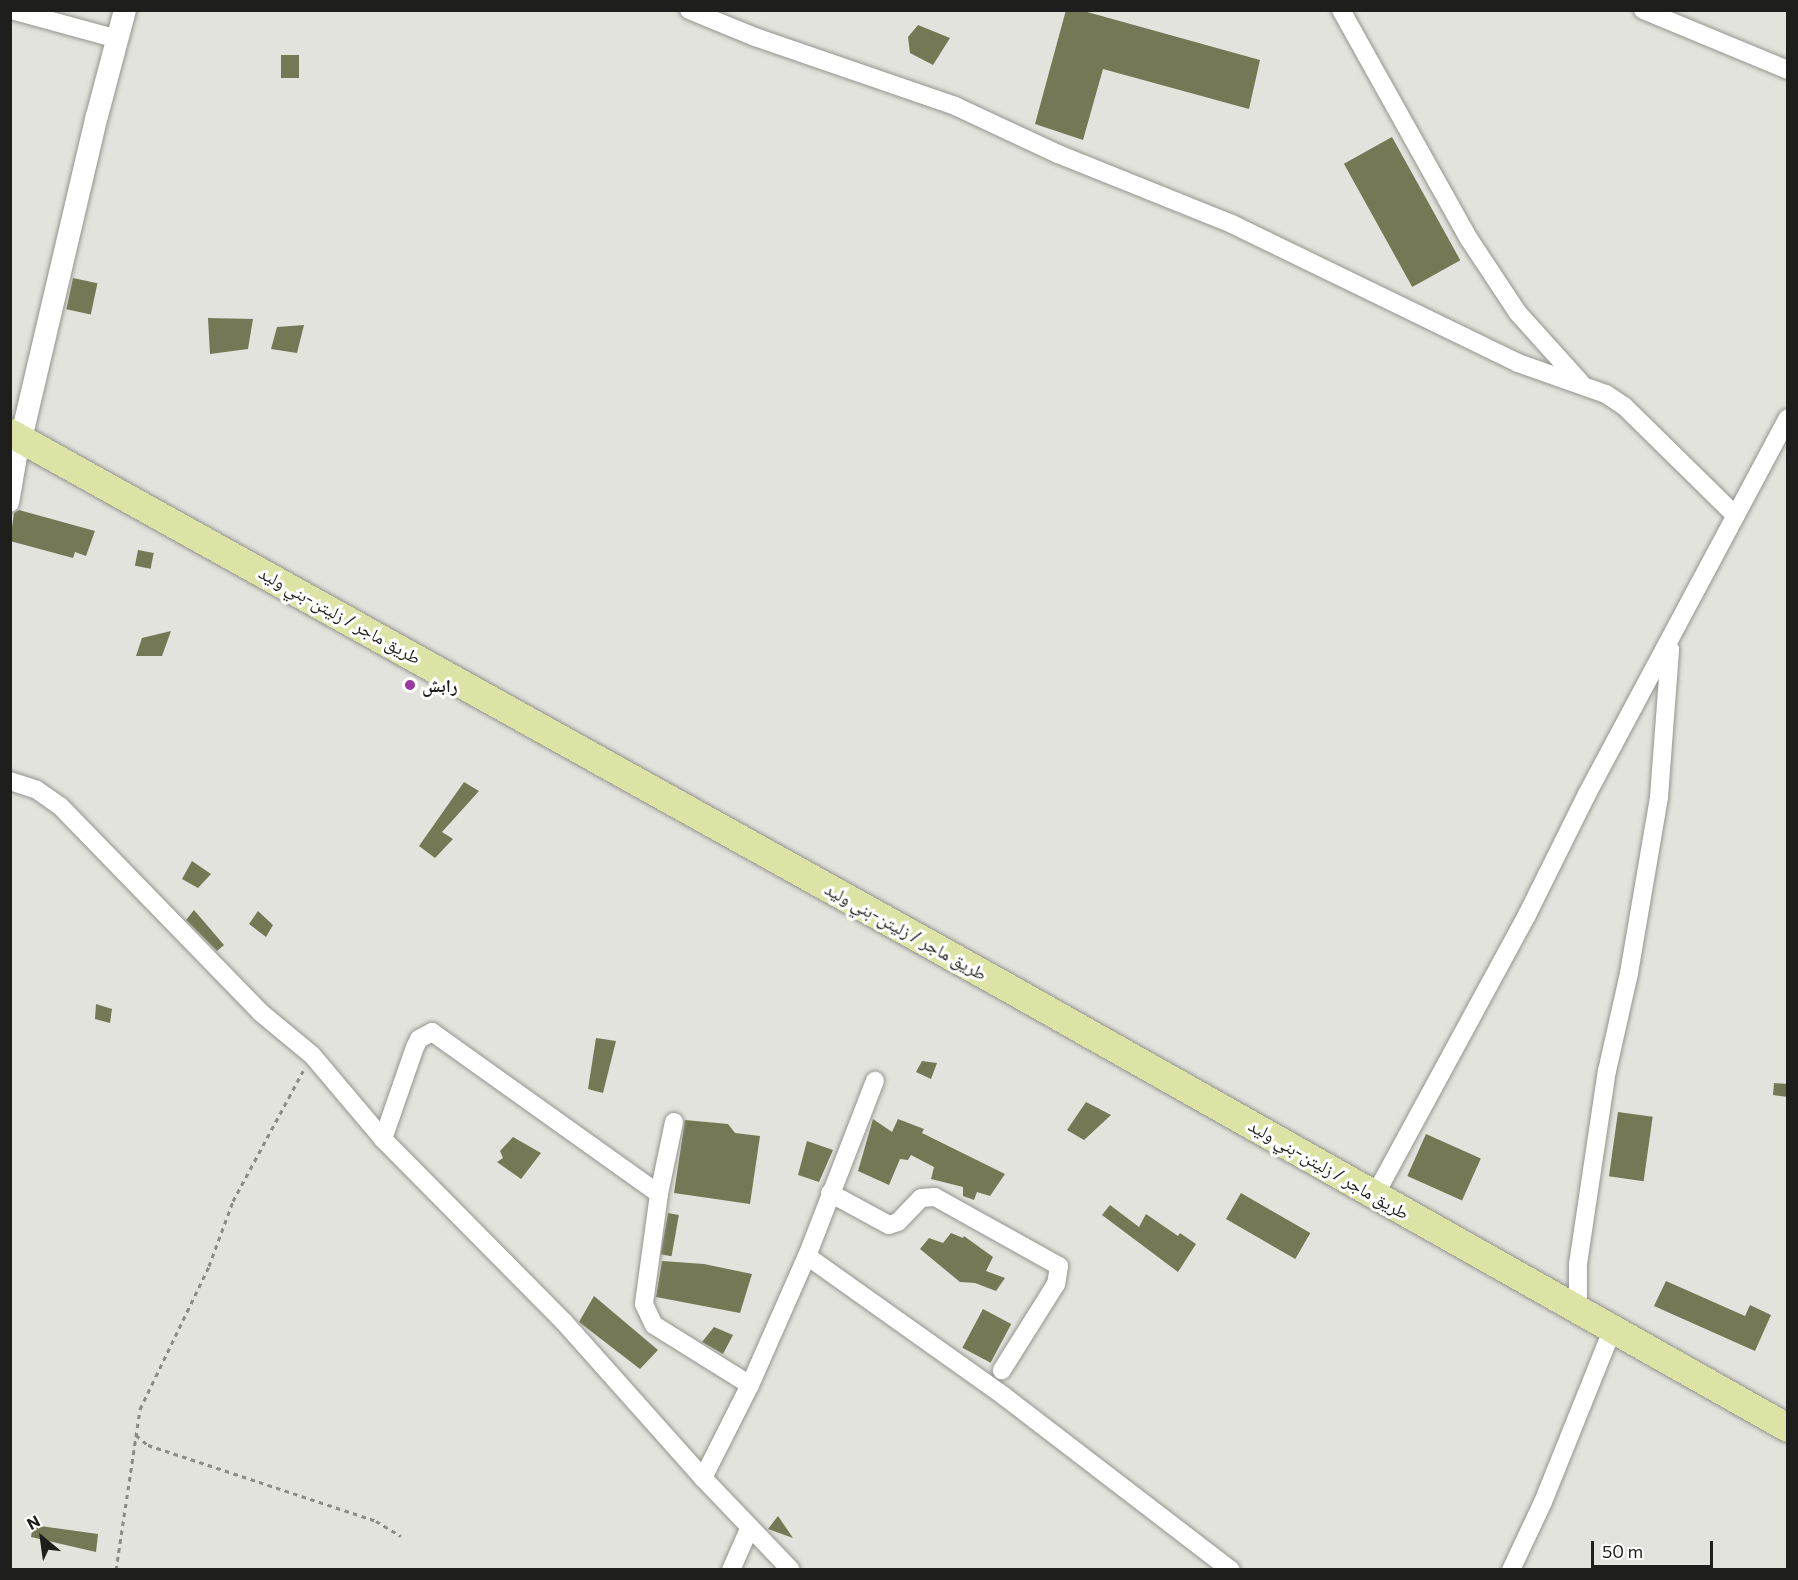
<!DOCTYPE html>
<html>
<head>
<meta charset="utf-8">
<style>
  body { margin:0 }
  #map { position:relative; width:1798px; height:1580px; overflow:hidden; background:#e2e3dc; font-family:Commissioner,"Noto Naskh Arabic",sans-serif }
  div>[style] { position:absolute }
  .building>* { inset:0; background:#747854; transform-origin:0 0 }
  .path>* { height:3px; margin-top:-1.5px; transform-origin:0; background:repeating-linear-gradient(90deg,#8b8c87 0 4.5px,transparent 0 9px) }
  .roads { filter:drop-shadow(0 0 2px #93948e) drop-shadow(0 0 2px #93948e) }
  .minor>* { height:18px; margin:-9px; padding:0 9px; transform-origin:9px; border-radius:9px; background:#fff }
  .tertiary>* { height:22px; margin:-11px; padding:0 11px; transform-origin:11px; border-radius:11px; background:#fff }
  .trunk>* { height:28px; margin:-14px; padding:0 14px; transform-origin:14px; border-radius:14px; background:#dce3a4 }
  .dots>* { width:16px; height:16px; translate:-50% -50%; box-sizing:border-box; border:3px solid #fffffe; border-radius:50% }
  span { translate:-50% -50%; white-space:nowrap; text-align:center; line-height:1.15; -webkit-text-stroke:6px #fffffe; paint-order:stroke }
  .street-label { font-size:18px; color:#1e1f1c }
  .poi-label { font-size:18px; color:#1e1f1c; font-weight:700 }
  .left { translate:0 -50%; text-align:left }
  .frame { position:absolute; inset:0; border:12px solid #1e1f1c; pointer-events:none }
  .north { position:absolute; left:12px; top:1508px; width:60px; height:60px; -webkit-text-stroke:4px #fffffe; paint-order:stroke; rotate:331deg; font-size:16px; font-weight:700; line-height:24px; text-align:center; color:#1e1f1c }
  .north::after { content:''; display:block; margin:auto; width:21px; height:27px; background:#1e1f1c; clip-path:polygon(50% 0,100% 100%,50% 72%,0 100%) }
  .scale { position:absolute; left:1591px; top:1541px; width:122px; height:27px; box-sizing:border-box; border:3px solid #1e1f1c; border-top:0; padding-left:8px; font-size:18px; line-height:21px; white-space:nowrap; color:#1e1f1c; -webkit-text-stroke:4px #fffffe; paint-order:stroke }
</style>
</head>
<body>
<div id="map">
  <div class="building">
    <i style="clip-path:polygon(1066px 10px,1080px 10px,1260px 60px,1249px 109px,1103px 69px,1083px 140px,1035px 124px)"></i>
    <i style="clip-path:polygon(918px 25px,950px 38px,933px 65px,910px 53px,908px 37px)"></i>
    <i style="left:281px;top:55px;width:18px;height:23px"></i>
    <i style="left:1392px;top:137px;width:141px;height:55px;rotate:61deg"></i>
    <i style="left:73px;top:278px;width:25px;height:32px;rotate:12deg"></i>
    <i style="clip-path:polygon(208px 318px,253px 319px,248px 349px,210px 354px)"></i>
    <i style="clip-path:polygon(304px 325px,297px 353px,271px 349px,277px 327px)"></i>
    <i style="clip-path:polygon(19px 510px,95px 531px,86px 556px,75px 552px,73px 558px,10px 541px,14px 513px)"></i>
    <i style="left:138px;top:550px;width:16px;height:16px;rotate:11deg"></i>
    <i style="clip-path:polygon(171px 631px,162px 656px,136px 656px,142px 638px)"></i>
    <i style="clip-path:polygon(464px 782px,479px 791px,442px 832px,453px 839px,435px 858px,419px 846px)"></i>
    <i style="clip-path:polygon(192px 861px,211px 874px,198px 888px,182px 879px)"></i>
    <i style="clip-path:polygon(194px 910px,224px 945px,217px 951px,186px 920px)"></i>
    <i style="clip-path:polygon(258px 911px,273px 925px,266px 937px,249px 924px)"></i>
    <i style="clip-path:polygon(96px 1004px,112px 1009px,110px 1023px,95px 1019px)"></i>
    <i style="clip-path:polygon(596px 1038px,616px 1041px,603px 1093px,588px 1089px)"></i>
    <i style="clip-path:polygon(922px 1061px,937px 1063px,931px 1079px,916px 1072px)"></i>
    <i style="clip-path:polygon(1774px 1083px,1788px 1084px,1788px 1097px,1773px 1095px)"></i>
    <i style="clip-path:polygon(1086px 1102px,1111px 1115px,1084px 1140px,1067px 1130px)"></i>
    <i style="left:1618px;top:1112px;width:35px;height:65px;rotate:8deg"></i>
    <i style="clip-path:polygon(873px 1119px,892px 1132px,898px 1119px,924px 1129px,922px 1133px,1005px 1174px,990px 1196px,977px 1192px,974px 1200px,963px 1196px,963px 1187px,931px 1179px,934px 1167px,911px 1155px,908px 1160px,900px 1159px,889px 1185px,858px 1171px)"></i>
    <i style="clip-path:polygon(685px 1120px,728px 1124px,735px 1133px,760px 1136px,750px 1204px,674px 1193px)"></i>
    <i style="left:1426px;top:1134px;width:60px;height:46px;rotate:24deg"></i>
    <i style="clip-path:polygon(513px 1137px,541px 1153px,521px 1179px,497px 1162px,503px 1158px,500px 1151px)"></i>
    <i style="clip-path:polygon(807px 1141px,833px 1150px,819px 1182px,798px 1175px)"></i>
    <i style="left:1241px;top:1193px;width:80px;height:30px;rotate:30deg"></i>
    <i style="clip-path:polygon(1110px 1205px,1139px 1227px,1146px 1214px,1178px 1236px,1180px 1233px,1196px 1244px,1178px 1272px,1102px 1215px)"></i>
    <i style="left:668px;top:1213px;width:11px;height:42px;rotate:10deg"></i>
    <i style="clip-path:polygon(951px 1233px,963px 1238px,964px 1236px,993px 1257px,986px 1271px,1005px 1278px,996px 1291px,975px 1283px,960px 1282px,920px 1249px,929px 1238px,943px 1243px)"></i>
    <i style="clip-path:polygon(662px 1261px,704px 1264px,752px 1274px,740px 1313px,656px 1297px)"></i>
    <i style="clip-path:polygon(1666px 1281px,1745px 1316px,1750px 1305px,1771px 1315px,1755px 1351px,1654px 1306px)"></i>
    <i style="clip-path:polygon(594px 1296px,658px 1350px,640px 1369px,579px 1322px)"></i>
    <i style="left:983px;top:1309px;width:32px;height:44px;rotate:28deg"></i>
    <i style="clip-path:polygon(714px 1327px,733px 1335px,723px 1354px,702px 1342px)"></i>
    <i style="clip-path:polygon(778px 1516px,793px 1538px,768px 1529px)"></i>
    <i style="clip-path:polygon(33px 1525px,98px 1534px,96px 1552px,31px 1537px)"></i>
  </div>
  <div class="path">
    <i style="left:136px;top:1435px;width:16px;rotate:40deg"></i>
    <i style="left:148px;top:1445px;width:240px;rotate:18.4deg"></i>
    <i style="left:376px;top:1521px;width:29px;rotate:31deg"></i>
    <i style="left:116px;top:1570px;width:163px;rotate:-81.5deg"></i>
    <i style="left:140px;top:1409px;width:159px;rotate:-64.2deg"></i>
    <i style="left:209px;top:1266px;width:69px;rotate:-69.7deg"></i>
    <i style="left:233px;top:1201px;width:148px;rotate:-61.7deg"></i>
  </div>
  <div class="roads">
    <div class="minor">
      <i style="left:11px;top:10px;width:111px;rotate:15.2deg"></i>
      <i style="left:689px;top:10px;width:71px;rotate:22.2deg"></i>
      <i style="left:755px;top:37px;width:212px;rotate:19deg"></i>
      <i style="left:955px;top:106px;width:114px;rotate:25deg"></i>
      <i style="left:1058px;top:154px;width:188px;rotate:21.9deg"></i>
      <i style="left:1232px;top:224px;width:318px;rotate:25.9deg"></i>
      <i style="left:1518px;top:363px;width:93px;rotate:19.4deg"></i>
      <i style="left:1606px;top:394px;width:22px;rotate:34deg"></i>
      <i style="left:1624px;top:406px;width:156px;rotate:44.5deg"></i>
      <i style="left:1341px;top:10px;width:262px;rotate:60.8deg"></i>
      <i style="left:1469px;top:239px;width:89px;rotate:56.5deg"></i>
      <i style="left:1518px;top:313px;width:94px;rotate:48deg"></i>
      <i style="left:1643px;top:10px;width:157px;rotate:22.5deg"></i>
      <i style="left:10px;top:503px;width:65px;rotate:-80.2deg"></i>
      <i style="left:10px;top:781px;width:28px;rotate:18deg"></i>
      <i style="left:37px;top:790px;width:28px;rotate:35deg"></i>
      <i style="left:60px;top:806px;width:287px;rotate:45.8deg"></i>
      <i style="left:260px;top:1012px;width:67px;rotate:39.6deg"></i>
      <i style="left:312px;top:1055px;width:110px;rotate:49.8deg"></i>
      <i style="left:383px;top:1139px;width:257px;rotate:45.3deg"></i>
      <i style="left:564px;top:1322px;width:209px;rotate:48.3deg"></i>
      <i style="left:703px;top:1478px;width:127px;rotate:46.3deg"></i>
      <i style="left:674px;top:1122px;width:74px;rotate:101.8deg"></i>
      <i style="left:659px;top:1194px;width:111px;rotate:97.8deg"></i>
      <i style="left:644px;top:1304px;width:23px;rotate:65deg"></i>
      <i style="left:654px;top:1325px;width:113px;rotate:32deg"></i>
      <i style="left:383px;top:1139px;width:97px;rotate:-70.8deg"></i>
      <i style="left:415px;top:1047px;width:9px;rotate:-63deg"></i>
      <i style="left:419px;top:1039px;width:15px;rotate:-28deg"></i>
      <i style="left:432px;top:1032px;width:279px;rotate:35.5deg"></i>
      <i style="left:830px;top:1193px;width:67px;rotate:28.5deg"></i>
      <i style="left:889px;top:1225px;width:9px;rotate:-18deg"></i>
      <i style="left:898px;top:1222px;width:33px;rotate:-46deg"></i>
      <i style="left:921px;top:1198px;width:14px;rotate:-4deg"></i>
      <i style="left:935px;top:1197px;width:142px;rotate:29.1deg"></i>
      <i style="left:1059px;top:1266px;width:18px;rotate:99deg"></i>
      <i style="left:1056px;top:1284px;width:102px;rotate:122.1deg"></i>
      <i style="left:1375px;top:1195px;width:319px;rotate:-61.5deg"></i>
      <i style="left:1527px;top:915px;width:135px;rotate:-63.6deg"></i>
      <i style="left:1587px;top:794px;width:426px;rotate:-61.9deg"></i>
      <i style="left:807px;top:1256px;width:188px;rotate:-68.8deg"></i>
      <i style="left:1578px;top:1308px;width:44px;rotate:-90deg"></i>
      <i style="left:1578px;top:1264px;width:195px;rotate:-81.5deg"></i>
      <i style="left:1607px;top:1071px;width:100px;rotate:-77.3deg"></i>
      <i style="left:1629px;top:973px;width:179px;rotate:-80.3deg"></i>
      <i style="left:1659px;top:797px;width:148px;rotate:-85.7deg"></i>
      <i style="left:703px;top:1478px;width:104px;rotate:-63.2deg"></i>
      <i style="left:750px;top:1385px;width:141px;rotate:-66.2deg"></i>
      <i style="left:807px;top:1256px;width:242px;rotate:35.4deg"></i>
      <i style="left:1004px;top:1396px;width:286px;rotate:37.5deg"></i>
      <i style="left:731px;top:1570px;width:47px;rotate:-66.2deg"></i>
      <i style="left:1511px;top:1570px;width:75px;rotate:-64.8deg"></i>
      <i style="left:1543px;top:1502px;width:188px;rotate:-68.1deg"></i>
    </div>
    <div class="tertiary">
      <i style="left:21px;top:439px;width:332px;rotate:-76.8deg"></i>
      <i style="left:97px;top:116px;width:110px;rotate:-75.2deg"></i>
    </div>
    <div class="trunk">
      <i style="left:10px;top:433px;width:1136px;rotate:29.07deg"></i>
      <i style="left:1003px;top:985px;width:901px;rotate:29.44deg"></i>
    </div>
  </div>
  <div class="dots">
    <i style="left:410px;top:685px;background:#9a38a0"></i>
  </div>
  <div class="street-label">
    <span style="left:340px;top:615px;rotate:29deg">طريق ماجر / زليتن-بني وليد</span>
    <span style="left:906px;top:931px;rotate:29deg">طريق ماجر / زليتن-بني وليد</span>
    <span style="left:1329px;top:1169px;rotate:30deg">طريق ماجر / زليتن-بني وليد</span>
  </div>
  <div class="poi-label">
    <span class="left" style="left:422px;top:685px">رابش</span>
  </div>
  <div class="frame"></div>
  <div class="north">N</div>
  <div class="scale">50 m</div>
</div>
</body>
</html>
